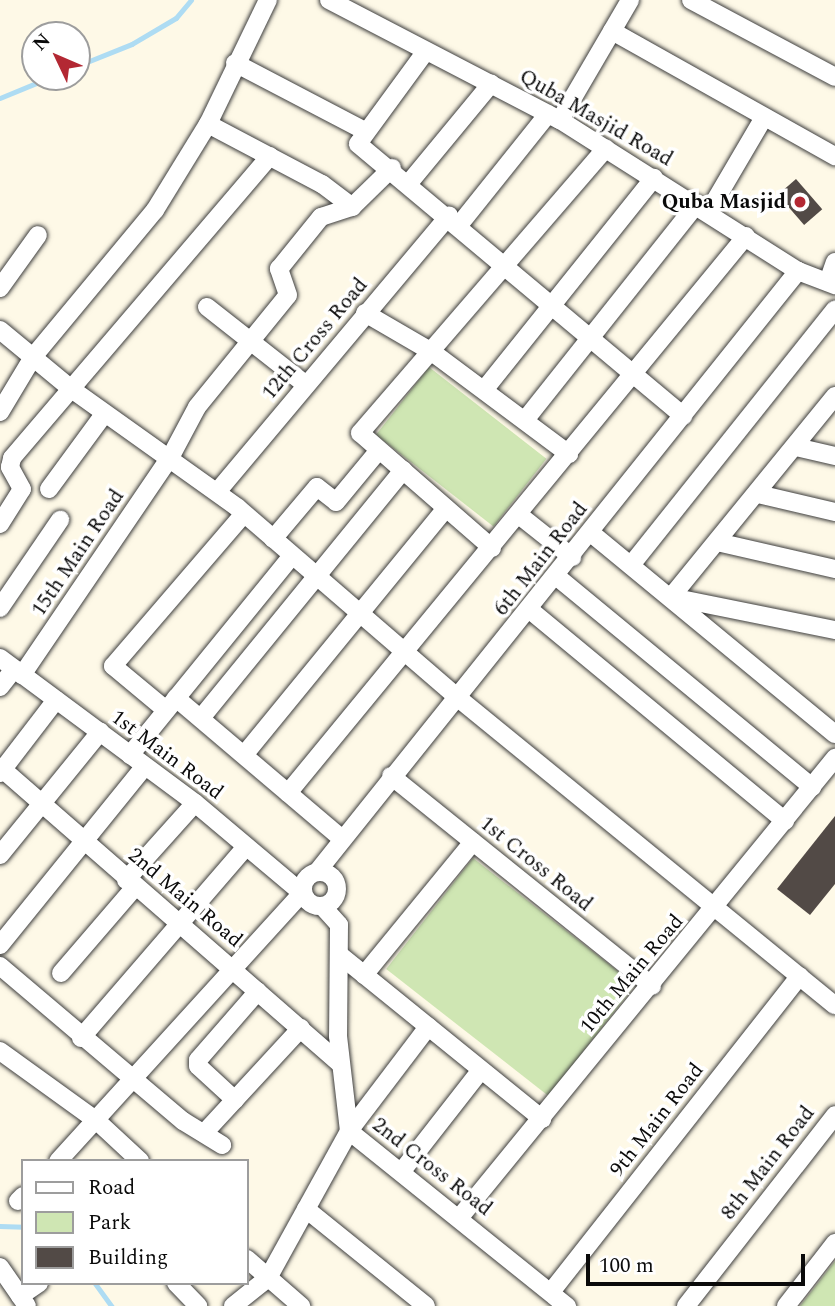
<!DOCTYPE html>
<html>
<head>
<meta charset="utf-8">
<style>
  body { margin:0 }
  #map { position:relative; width:835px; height:1306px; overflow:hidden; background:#fef9e7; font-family:Spectral,serif }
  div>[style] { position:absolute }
  .green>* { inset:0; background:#cfe6b3; transform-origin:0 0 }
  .stream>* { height:4.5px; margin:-2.25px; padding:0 2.25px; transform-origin:2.25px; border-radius:2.25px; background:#aedcf3 }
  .building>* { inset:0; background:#524a46; transform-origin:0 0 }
  .roads { filter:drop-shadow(0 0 2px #3d3d3d) drop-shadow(0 0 2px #3d3d3d) }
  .minor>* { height:18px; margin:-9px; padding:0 9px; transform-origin:9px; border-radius:9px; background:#fff }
  .minor>.ring { margin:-9px; padding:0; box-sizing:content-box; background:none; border:18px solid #fff; border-radius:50% }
  .dots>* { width:19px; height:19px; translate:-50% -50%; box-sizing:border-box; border:4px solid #fff; border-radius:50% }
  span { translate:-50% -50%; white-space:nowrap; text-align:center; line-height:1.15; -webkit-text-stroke:7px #fff; paint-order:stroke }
  .street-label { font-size:21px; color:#0a0a0a }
  .poi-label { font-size:21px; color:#0a0a0a; font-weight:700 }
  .right { translate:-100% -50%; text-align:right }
  .legend { position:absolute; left:21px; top:1159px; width:228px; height:126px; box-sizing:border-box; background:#fff; border:2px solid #9d9d9d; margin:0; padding:9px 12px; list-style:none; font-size:21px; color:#0a0a0a }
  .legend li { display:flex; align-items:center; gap:14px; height:35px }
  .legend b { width:35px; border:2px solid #9d9d9d }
  .north { position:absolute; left:21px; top:21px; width:70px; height:70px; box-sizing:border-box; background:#fff; border:2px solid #9d9d9d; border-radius:50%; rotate:314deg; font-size:19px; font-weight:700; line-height:28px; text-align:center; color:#0a0a0a }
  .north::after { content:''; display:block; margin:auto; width:24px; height:32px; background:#b32833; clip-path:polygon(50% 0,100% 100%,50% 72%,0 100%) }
  .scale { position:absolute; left:586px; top:1254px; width:219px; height:32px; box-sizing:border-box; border:4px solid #0a0a0a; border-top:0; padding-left:9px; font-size:21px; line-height:24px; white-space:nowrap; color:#0a0a0a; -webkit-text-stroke:5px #fff; paint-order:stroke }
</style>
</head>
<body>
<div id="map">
  <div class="green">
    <i style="left:429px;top:367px;width:149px;height:86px;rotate:38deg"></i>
    <i style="left:473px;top:858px;width:206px;height:141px;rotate:38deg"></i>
    <i style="clip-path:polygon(835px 1261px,835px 1306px,800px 1306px)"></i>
  </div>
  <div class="stream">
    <i style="left:77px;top:66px;width:59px;rotate:-21.8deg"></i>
    <i style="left:132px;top:44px;width:51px;rotate:-30.6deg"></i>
    <i style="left:176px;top:18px;width:23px;rotate:-50deg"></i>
    <i style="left:0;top:98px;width:55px;rotate:-22.4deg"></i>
    <i style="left:0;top:1226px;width:23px;rotate:2deg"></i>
    <i style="left:95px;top:1283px;width:29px;rotate:54deg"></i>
  </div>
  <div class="building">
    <i style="left:796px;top:179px;width:40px;height:24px;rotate:49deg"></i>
    <i style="clip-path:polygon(835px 816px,835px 884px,810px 915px,777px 889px)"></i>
  </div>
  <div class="roads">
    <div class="minor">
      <i style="left:329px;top:0;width:260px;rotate:27.5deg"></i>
      <i style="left:560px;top:120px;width:282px;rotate:32.4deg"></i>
      <i style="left:798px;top:271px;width:40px;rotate:21deg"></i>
      <i style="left:691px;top:0;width:163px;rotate:28.1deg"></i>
      <i style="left:612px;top:31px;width:256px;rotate:29.3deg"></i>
      <i style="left:426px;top:51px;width:115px;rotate:126.2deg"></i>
      <i style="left:358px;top:144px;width:424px;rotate:39.9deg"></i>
      <i style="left:235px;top:63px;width:147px;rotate:27.6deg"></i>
      <i style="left:560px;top:120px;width:139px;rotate:-59.7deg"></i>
      <i style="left:208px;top:124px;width:129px;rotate:27.8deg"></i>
      <i style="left:322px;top:184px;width:38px;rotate:37deg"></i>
      <i style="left:409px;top:183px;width:129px;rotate:-50.4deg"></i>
      <i style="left:709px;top:211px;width:107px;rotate:-59.6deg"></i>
      <i style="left:459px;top:225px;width:142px;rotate:-51.3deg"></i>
      <i style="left:828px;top:282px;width:21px;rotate:-71deg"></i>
      <i style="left:0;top:288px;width:65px;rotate:-54.4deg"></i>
      <i style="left:207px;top:307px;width:126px;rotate:38.2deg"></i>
      <i style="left:365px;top:313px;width:78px;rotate:30.2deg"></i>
      <i style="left:432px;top:352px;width:171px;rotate:36.7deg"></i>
      <i style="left:0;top:330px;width:91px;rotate:39.6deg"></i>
      <i style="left:70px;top:388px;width:206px;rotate:35.5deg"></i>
      <i style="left:238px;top:508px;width:291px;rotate:40.8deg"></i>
      <i style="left:458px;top:698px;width:486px;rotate:39.2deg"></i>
      <i style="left:484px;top:390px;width:272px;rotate:-51.3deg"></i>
      <i style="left:835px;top:396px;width:259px;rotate:129.2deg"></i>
      <i style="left:671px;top:597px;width:167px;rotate:11.4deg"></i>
      <i style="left:0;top:412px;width:64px;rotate:-59deg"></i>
      <i style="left:33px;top:357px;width:191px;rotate:-50.3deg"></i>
      <i style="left:155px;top:210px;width:101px;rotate:-58.4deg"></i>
      <i style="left:208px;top:124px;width:138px;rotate:-64.2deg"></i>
      <i style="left:525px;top:420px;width:276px;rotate:-51.5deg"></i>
      <i style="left:796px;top:447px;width:40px;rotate:13deg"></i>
      <i style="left:49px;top:489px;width:93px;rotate:-53.7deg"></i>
      <i style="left:217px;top:492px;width:361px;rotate:-50deg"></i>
      <i style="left:758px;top:494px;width:79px;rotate:13.2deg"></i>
      <i style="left:519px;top:515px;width:68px;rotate:38.4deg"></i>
      <i style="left:0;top:524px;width:41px;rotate:-57.8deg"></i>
      <i style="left:22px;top:489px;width:25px;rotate:-119deg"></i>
      <i style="left:10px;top:467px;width:9px;rotate:-77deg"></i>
      <i style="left:12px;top:458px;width:397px;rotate:-49.5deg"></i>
      <i style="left:591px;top:533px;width:316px;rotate:39.5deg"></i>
      <i style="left:273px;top:539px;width:68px;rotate:-49.8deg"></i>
      <i style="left:317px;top:487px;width:24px;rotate:38deg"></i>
      <i style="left:336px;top:502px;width:67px;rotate:-50.4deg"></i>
      <i style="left:717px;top:542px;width:121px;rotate:12.9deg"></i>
      <i style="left:492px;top:548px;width:175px;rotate:-138.9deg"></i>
      <i style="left:360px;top:433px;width:376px;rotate:-49.2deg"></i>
      <i style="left:631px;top:565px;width:327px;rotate:-51.4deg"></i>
      <i style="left:556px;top:576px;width:332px;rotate:39.5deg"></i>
      <i style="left:0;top:608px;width:107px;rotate:-55.7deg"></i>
      <i style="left:530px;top:610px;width:331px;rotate:39.6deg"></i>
      <i style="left:0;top:658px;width:243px;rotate:36.6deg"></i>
      <i style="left:195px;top:803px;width:140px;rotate:40.1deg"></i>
      <i style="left:302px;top:893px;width:362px;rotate:132.3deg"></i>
      <i style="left:22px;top:675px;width:265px;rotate:-55.8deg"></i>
      <i style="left:171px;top:456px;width:55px;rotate:-62deg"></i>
      <i style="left:197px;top:407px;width:144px;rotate:-50.9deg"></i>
      <i style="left:288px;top:295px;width:28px;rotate:-109deg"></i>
      <i style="left:279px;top:269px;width:67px;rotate:-51.1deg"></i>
      <i style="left:321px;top:217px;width:33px;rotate:-18deg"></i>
      <i style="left:352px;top:207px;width:56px;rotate:-44.3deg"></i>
      <i style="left:0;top:687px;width:23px;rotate:-52deg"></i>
      <i style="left:176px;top:698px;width:218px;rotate:40.3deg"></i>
      <i style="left:166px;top:710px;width:69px;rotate:-140.3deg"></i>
      <i style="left:113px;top:666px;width:199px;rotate:-49.3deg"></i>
      <i style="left:201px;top:718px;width:320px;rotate:-50.8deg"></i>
      <i style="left:130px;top:755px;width:257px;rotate:-50.9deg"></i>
      <i style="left:244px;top:755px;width:319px;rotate:-50.7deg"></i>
      <i style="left:0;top:767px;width:452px;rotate:41.1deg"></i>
      <i style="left:0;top:773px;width:92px;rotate:-52.5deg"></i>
      <i style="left:391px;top:776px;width:335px;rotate:38.8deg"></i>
      <i style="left:288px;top:793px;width:721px;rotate:-50.57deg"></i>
      <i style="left:0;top:855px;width:159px;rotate:-50.9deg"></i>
      <i style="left:317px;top:872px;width:770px;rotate:-51.33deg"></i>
      <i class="ring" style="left:303px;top:872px;width:16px;height:16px"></i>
      <i style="left:126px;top:880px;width:103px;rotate:-48.1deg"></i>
      <i style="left:323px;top:907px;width:24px;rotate:48deg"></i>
      <i style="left:339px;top:925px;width:111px;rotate:90.5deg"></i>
      <i style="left:338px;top:1036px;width:96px;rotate:83.4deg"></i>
      <i style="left:349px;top:1131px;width:280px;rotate:38.8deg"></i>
      <i style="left:0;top:945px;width:230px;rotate:-51deg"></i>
      <i style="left:341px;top:956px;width:259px;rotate:39deg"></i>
      <i style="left:0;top:966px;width:240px;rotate:40.3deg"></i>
      <i style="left:183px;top:1121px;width:46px;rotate:31.6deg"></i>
      <i style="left:61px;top:973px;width:112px;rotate:-49.3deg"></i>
      <i style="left:364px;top:975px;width:172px;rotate:-50.7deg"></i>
      <i style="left:81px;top:1038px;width:252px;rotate:-49.2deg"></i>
      <i style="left:0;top:1051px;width:120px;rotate:35.8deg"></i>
      <i style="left:97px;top:1121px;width:59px;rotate:42.9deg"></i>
      <i style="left:235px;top:1100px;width:50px;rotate:-137.4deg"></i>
      <i style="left:198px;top:1066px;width:6px;rotate:-90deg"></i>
      <i style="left:198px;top:1060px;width:91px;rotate:-49deg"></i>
      <i style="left:206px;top:1131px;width:140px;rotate:-47.3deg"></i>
      <i style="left:402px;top:1171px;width:128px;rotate:-52deg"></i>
      <i style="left:18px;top:1201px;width:7px;rotate:-45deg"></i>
      <i style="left:306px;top:1209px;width:154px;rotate:38.9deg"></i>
      <i style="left:460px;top:1217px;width:593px;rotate:-50.75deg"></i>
      <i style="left:247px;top:1259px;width:72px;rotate:41deg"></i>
      <i style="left:0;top:1267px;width:47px;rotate:55.3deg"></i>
      <i style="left:176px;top:1283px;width:32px;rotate:46deg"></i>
      <i style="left:551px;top:1292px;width:402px;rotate:-51.8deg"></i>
      <i style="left:20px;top:1296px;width:23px;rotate:-34deg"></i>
      <i style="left:233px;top:1306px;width:45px;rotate:-38.7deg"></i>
      <i style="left:268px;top:1278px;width:168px;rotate:-61.1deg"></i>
      <i style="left:349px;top:1131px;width:131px;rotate:-52.8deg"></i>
      <i style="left:686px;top:1306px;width:242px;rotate:-52deg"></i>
      <i style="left:786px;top:1306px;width:80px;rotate:-52.1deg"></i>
    </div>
  </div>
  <div class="dots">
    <i style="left:800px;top:202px;background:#b32833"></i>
  </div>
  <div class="street-label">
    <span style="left:596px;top:118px;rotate:30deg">Quba Masjid Road</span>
    <span style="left:315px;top:339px;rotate:-50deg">12th Cross Road</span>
    <span style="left:78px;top:553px;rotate:-56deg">15th Main Road</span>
    <span style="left:541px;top:559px;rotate:-52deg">6th Main Road</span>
    <span style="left:167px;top:755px;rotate:37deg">1st Main Road</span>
    <span style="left:536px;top:864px;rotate:39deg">1st Cross Road</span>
    <span style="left:185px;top:898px;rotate:40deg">2nd Main Road</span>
    <span style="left:632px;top:974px;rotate:-50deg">10th Main Road</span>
    <span style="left:657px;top:1120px;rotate:-52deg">9th Main Road</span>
    <span style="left:768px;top:1163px;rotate:-52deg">8th Main Road</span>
    <span style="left:432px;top:1167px;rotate:38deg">2nd Cross Road</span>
  </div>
  <div class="poi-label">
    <span class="right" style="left:786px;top:202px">Quba Masjid</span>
  </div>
  <ul class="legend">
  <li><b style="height:9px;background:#fff"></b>Road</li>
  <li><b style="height:19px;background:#cfe6b3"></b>Park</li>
  <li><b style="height:19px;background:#524a46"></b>Building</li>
  </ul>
  <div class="north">N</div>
  <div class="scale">100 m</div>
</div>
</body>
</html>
